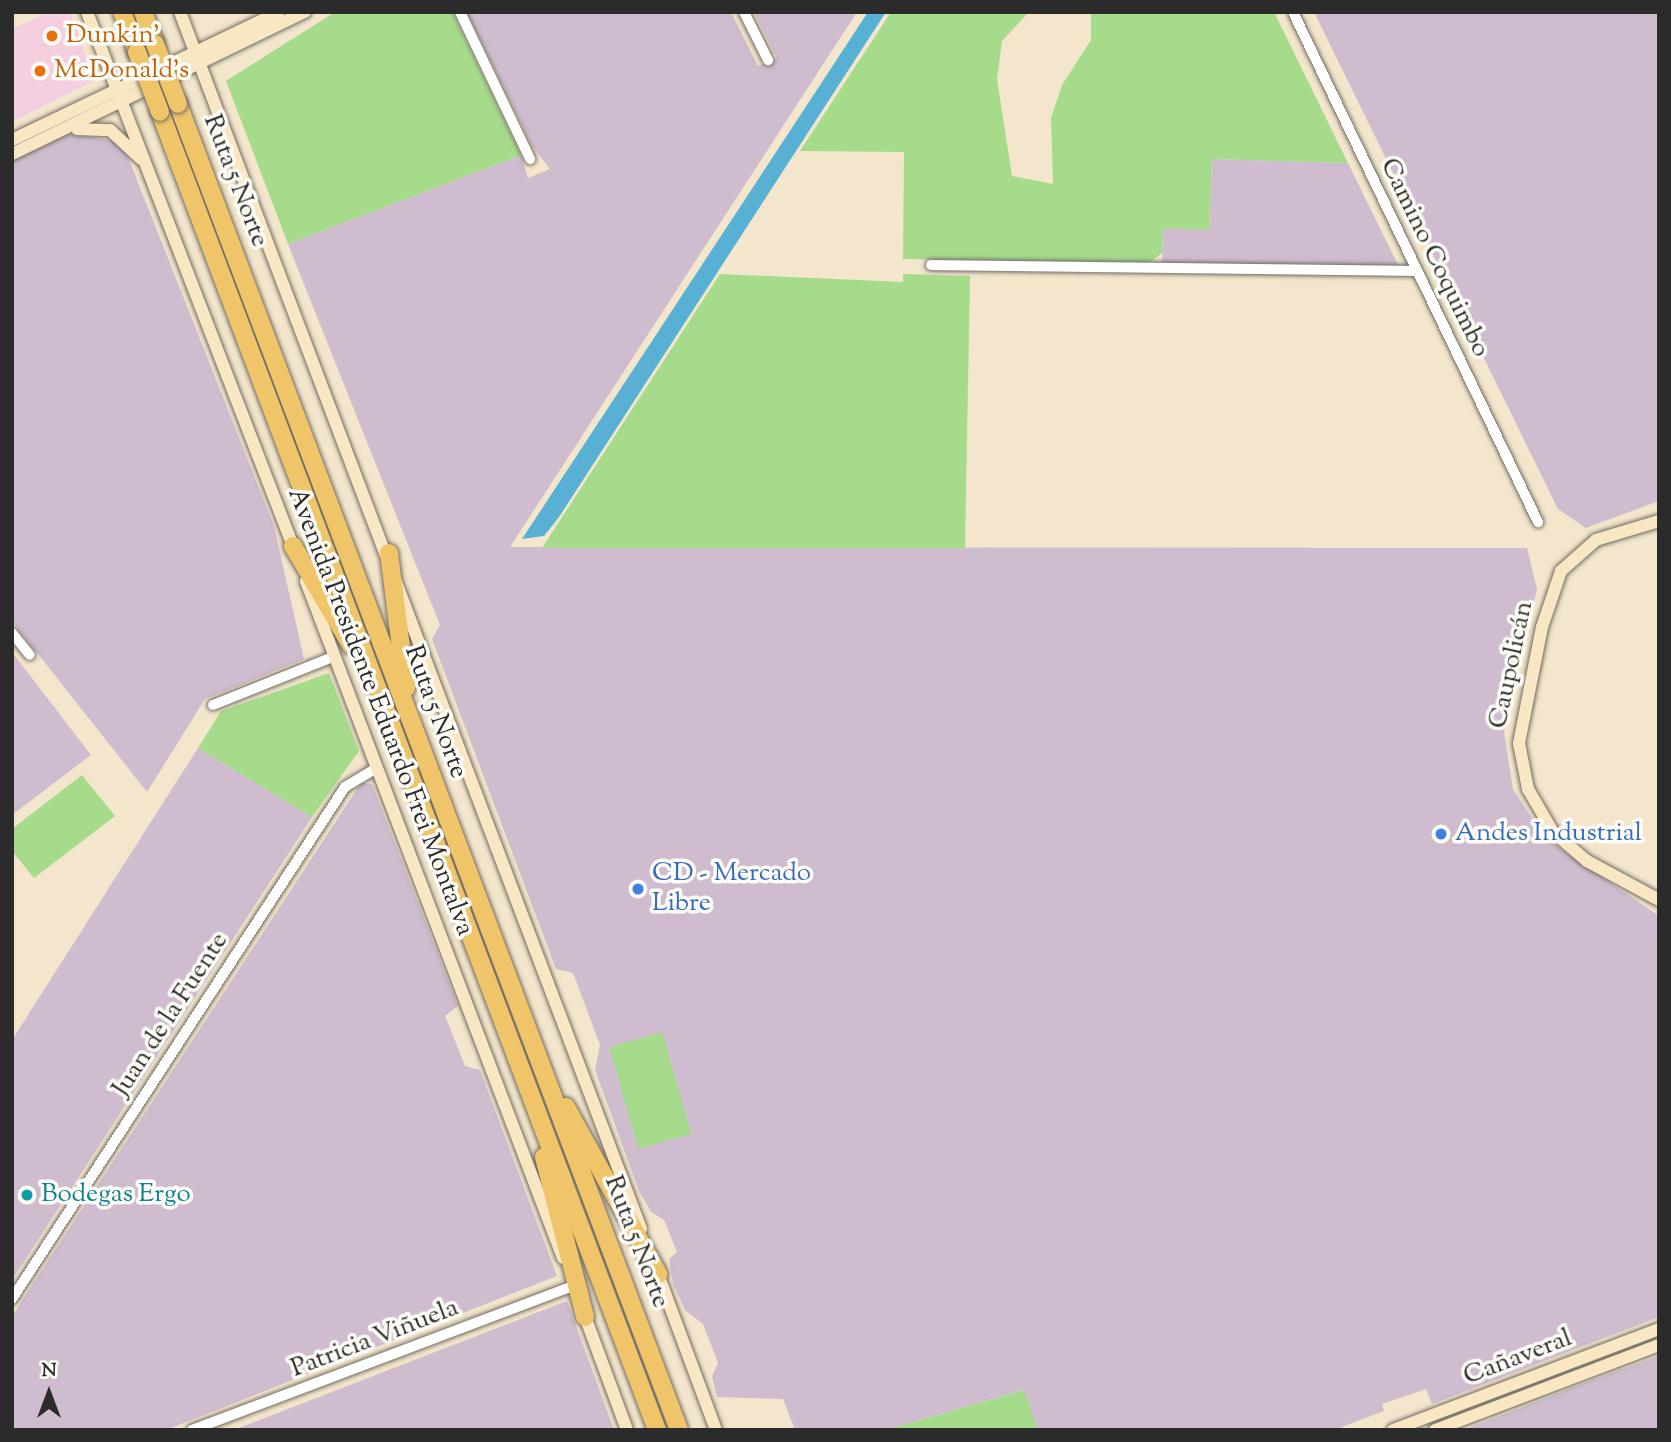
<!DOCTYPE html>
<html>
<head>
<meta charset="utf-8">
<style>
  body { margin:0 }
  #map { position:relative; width:1671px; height:1442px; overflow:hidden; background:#f3e6cc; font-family:"Sorts Mill Goudy",serif }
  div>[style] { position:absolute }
  .built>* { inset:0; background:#f3cfe0 }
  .industrial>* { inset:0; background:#cfbdcf }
  .green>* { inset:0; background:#a6db8c; transform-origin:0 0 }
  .water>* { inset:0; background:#58b0d5 }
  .roads { filter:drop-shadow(0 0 2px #716c63) drop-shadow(0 0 2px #716c63) }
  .street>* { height:10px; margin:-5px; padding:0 5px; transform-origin:5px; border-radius:5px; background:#fff }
  .secondary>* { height:12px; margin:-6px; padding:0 6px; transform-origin:6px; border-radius:6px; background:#f9e7c3 }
  .highway>* { height:18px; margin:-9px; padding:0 9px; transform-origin:9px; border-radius:9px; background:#f0c469 }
  .bridges { filter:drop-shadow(0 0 2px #716c63) drop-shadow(0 0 2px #716c63) }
  .highway-bridge>* { height:18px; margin:-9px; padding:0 9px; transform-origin:9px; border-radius:9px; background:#f0c469 }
  .dots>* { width:19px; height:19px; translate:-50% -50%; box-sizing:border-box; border:4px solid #fdfcf7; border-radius:50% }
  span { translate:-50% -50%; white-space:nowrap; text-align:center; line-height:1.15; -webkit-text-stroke:7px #fdfcf7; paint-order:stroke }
  .food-label { font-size:26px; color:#c56008 }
  .left { translate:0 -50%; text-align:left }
  .street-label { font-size:26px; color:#2b2b2b }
  .shop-label { font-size:26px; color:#366cbe }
  .culture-label { font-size:26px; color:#0d838f }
  .frame { position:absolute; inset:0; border:14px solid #2b2b2b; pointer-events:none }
  .north { position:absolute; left:14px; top:1358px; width:70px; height:70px; -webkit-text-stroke:5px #fdfcf7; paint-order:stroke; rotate:0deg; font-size:19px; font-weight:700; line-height:28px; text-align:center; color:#2b2b2b }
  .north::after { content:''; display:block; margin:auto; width:24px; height:32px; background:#2b2b2b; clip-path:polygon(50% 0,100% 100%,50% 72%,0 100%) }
</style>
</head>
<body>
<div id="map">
  <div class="built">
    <i style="clip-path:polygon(49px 12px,70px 12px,95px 80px,12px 122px,12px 29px)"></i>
  </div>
  <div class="industrial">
    <i style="clip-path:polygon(467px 12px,731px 12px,758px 66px,777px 58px,754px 12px,857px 12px,510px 547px,1527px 548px,1537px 589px,1504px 732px,1513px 789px,1545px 838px,1659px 916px,1659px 1317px,1432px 1404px,1426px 1389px,1382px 1404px,1384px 1411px,1334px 1430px,1038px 1430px,1023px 1390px,886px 1430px,795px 1430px,783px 1399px,717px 1397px,712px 1376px,718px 1363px,703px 1324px,685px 1310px,673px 1284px,669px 1259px,677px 1252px,664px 1220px,651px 1212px,639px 1191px,595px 1070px,600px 1045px,573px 973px,556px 969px,432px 639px,440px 625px,288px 244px,521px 155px,528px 178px,550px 169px,533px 147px)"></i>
    <i style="clip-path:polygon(1314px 12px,1659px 12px,1659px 501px,1586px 528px,1558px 509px)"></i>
    <i style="clip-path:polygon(69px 134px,122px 142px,274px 526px,304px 659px,205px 699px,147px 792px,12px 621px,12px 160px)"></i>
    <i style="clip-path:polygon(1212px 159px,1348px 163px,1398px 265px,1162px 265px,1163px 228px,1209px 229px)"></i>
    <i style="clip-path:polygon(12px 652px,91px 755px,12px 815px)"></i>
    <i style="clip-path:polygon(198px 748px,312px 817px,12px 1280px,12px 1040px)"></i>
    <i style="clip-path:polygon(361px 783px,372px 784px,458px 1006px,445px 1016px,465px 1066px,480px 1070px,557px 1276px,166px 1430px,12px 1430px,12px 1316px)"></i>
    <i style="clip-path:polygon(567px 1301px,614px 1430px,233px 1430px,280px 1412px)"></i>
    <i style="clip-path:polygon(1659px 1356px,1659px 1430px,1464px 1430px,1587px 1382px)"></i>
  </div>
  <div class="green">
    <i style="clip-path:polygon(335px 12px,452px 12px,521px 155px,288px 244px,226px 81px)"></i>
    <i style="clip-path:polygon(891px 12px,1029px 12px,1002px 41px,997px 79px,1012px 176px,1053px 184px,1051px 118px,1062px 85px,1091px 40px,1091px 12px,1274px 12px,1348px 163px,1212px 159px,1209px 230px,1163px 228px,1162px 253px,1149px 263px,903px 259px,904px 152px,800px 151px)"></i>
    <i style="clip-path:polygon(720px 274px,903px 282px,903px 274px,970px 276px,965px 548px,542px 548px)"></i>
    <i style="clip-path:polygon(329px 673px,359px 751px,312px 817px,198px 748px,221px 711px)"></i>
    <i style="clip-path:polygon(82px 775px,115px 816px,34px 878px,12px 851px,12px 829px)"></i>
    <i style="left:662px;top:1032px;width:106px;height:55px;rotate:74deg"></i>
    <i style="clip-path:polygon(1024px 1390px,1038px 1430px,886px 1430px)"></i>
  </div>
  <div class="water">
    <i style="clip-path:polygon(868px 12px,886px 12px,559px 517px,544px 536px,522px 539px)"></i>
  </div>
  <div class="roads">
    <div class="street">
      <i style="left:460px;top:12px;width:163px;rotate:64.5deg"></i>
      <i style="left:744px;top:12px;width:54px;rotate:63.4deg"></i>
      <i style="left:1293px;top:12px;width:566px;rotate:64.34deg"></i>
      <i style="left:931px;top:265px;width:485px;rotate:0.7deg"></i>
      <i style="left:12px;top:633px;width:28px;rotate:51deg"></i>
      <i style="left:213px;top:705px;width:131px;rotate:-21.9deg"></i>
      <i style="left:12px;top:1299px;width:611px;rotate:-56.96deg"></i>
      <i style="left:345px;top:787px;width:37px;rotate:-31deg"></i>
      <i style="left:192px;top:1430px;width:407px;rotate:-20.7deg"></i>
    </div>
    <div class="secondary">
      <i style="left:87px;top:12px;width:581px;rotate:68.91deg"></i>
      <i style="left:180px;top:12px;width:1301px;rotate:69.25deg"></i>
      <i style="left:77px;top:129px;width:33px;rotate:2deg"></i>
      <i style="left:110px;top:130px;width:42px;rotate:43.1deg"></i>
      <i style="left:12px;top:140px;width:296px;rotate:-25.6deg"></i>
      <i style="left:12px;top:154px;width:326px;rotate:-25.9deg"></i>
      <i style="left:1659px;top:521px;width:66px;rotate:163.2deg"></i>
      <i style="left:1596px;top:540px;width:47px;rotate:138.5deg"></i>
      <i style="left:1561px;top:571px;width:59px;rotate:108.7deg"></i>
      <i style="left:1542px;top:627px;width:118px;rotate:101.2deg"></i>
      <i style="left:1519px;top:743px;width:47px;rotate:78.9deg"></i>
      <i style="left:1528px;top:789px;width:50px;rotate:59.8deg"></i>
      <i style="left:1553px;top:832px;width:45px;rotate:40.5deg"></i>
      <i style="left:1587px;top:861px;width:82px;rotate:28.4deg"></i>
      <i style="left:306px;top:581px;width:724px;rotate:69.21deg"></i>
      <i style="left:655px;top:1266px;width:175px;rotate:69.6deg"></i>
      <i style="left:583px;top:1311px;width:127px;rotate:69.7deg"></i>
      <i style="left:1393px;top:1430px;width:285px;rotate:-20.8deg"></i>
      <i style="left:1435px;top:1430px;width:240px;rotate:-20.8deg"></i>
    </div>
    <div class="highway">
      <i style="left:122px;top:12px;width:43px;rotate:69.4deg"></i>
      <i style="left:143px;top:12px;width:34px;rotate:69deg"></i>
      <i style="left:178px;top:104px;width:1417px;rotate:69.3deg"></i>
      <i style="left:160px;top:112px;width:1409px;rotate:69.34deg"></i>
      <i style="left:293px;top:546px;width:115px;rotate:59.6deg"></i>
      <i style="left:389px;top:553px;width:136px;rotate:82.8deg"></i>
      <i style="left:566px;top:1107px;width:191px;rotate:61.1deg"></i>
      <i style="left:544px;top:1157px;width:165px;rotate:75.6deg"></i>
    </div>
  </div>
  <div class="bridges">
    <div class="highway-bridge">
      <i style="left:155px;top:44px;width:64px;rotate:69deg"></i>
      <i style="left:137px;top:52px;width:64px;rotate:69deg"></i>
    </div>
  </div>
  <div class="dots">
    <i style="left:52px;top:36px;background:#e8710a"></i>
    <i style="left:40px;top:71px;background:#e8710a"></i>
    <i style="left:1441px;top:834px;background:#3f7fe0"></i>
    <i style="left:638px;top:889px;background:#3f7fe0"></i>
    <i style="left:27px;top:1195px;background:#0f9aa8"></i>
  </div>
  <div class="food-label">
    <span class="left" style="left:66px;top:36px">Dunkin'</span>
    <span class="left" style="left:54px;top:71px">McDonald's</span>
  </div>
  <div class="street-label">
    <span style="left:235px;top:181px;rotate:69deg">Ruta 5 Norte</span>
    <span style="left:1434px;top:258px;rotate:64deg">Camino Coquimbo</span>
    <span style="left:1512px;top:665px;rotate:-78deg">Caupolicán</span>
    <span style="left:380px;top:712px;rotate:69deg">Avenida Presidente Eduardo Frei Montalva</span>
    <span style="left:435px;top:712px;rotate:70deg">Ruta 5 Norte</span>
    <span style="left:171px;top:1015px;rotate:-57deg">Juan de la Fuente</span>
    <span style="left:636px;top:1242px;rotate:69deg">Ruta 5 Norte</span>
    <span style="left:375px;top:1339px;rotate:-21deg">Patricia Viñuela</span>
    <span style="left:1518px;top:1358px;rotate:-21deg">Cañaveral</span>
  </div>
  <div class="shop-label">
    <span class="left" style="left:1455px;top:834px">Andes Industrial</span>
    <span class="left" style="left:652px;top:889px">CD - Mercado<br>Libre</span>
  </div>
  <div class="culture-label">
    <span class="left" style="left:41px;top:1195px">Bodegas Ergo</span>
  </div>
  <div class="frame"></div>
  <div class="north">N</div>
</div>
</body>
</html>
